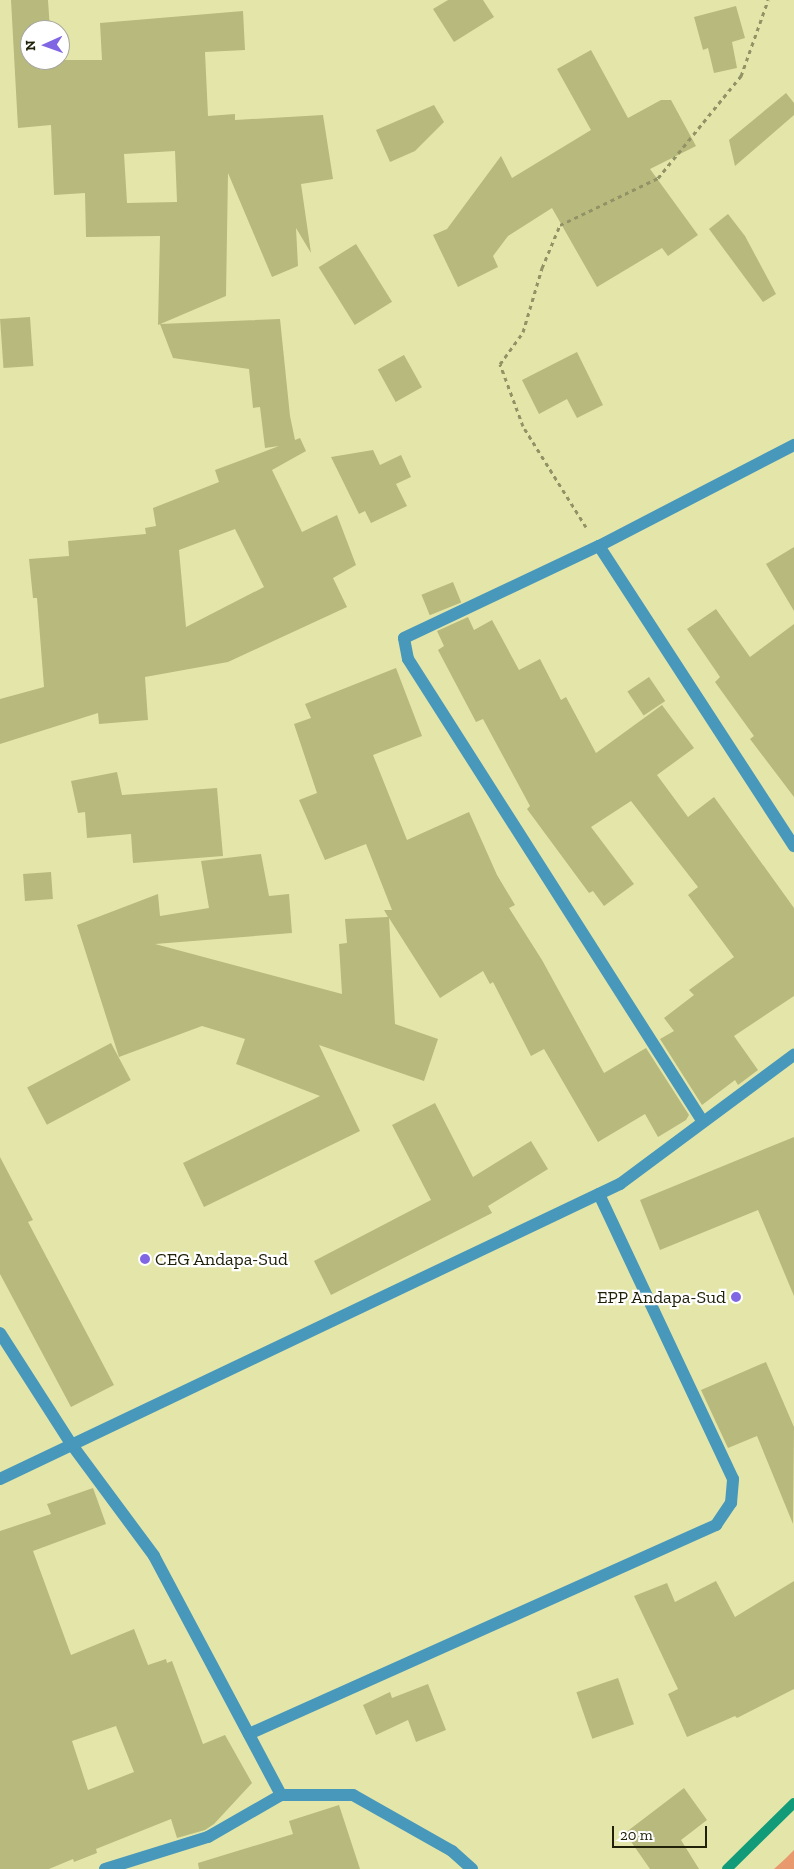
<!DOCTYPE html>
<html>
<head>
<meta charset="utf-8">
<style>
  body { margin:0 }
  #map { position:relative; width:794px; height:1869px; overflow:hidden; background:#e4e6a9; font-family:"Zilla Slab",serif }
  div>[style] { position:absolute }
  .green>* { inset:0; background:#e8996e }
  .stream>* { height:10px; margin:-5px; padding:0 5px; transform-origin:5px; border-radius:5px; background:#119b78 }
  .building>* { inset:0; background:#b7b97d; transform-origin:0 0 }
  .path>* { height:3px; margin-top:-1.5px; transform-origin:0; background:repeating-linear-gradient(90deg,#919265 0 4px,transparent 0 8px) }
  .street>* { height:12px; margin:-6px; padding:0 6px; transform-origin:6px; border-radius:6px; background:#4798bb }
  .dots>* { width:14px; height:14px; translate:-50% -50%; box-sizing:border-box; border:2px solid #fff; border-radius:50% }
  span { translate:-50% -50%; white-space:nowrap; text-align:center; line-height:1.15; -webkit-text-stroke:4.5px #fff; paint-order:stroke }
  .poi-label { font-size:18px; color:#212109 }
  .left { translate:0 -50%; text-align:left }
  .right { translate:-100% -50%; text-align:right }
  .north { position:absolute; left:20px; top:20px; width:50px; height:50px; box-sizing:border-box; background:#fff; border:1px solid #a6a69d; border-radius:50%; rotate:268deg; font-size:14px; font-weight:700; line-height:20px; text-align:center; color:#212109 }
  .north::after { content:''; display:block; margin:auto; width:18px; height:22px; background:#8066e2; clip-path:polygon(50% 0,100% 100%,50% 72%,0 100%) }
  .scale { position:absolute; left:612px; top:1826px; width:95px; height:22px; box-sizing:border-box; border:2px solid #212109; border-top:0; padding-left:6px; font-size:15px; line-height:18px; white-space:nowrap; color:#212109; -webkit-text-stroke:4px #fff; paint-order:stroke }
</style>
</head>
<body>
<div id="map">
  <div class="green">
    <i style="clip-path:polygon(794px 1850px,794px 1869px,774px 1869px,786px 1858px)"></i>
  </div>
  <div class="stream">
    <i style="left:727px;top:1869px;width:94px;rotate:-44.6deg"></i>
  </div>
  <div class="building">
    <i style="clip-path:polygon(evenodd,11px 0,48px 0,50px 30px,30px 30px,30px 60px,102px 60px,100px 23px,243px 11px,245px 50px,205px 52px,208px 116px,235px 114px,235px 120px,323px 115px,333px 179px,301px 184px,311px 253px,296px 228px,298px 266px,272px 277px,228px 173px,226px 296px,158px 325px,160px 236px,86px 237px,85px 193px,54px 195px,51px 125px,18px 128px,11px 0,175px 151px,177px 202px,127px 203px,124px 154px,175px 151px)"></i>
    <i style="clip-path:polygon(448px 0,483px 0,494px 17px,454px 42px,433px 9px)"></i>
    <i style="clip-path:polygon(736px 6px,745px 38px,732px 42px,737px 68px,714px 73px,708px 48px,703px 50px,694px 17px)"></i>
    <i style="clip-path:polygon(591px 50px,628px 118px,661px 100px,671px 100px,696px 146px,650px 169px,698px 235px,668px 256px,662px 248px,597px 287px,552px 208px,508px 236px,493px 256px,498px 267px,458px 287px,433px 235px,447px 229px,501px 156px,512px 178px,591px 130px,557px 69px)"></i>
    <i style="clip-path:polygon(786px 93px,794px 103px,794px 115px,735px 166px,729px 140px)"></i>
    <i style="clip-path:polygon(434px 105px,444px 122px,415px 151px,390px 162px,376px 130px)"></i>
    <i style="clip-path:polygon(728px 214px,745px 236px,776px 294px,763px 302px,709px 229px)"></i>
    <i style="left:356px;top:244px;width:68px;height:44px;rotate:58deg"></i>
    <i style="left:30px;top:317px;width:49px;height:30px;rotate:86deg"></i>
    <i style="clip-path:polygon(evenodd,280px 319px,290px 416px,295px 440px,300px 438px,306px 451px,272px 470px,302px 532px,337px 515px,356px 565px,333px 578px,347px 607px,228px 662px,145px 677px,148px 720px,99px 724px,98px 713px,0 744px,0 699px,44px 687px,37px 598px,33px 598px,29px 559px,69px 556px,68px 541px,146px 534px,145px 528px,156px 526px,153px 508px,219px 482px,215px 470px,279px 446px,265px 448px,260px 407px,253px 408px,249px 369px,173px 358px,160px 324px,280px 319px,235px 529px,264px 587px,186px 627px,179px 550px,235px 529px)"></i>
    <i style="clip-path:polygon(577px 352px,603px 405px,577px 418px,567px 399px,539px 414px,522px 380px)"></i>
    <i style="left:404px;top:355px;width:37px;height:30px;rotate:61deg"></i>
    <i style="clip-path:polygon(373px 450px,380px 465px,401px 455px,411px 477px,396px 484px,407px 506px,371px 523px,365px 511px,359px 514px,331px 457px)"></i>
    <i style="clip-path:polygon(794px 547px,794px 611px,766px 564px)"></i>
    <i style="left:453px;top:582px;width:22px;height:34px;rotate:68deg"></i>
    <i style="clip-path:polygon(716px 609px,750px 657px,794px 624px,794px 797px,750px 739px,754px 736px,715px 682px,720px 677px,687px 629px)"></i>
    <i style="clip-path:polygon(468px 617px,474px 630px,492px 620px,519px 670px,540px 659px,561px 700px,566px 697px,596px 753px,662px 705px,694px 748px,657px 775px,688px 817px,714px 797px,794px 908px,794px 996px,734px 1036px,758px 1070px,738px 1085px,735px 1080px,702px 1105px,660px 1039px,674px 1031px,664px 1018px,694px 995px,689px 990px,734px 957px,688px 895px,698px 887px,631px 801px,591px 827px,634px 884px,604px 906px,593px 891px,589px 893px,527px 809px,530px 806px,483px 719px,476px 722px,438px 650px,444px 646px,437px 631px)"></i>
    <i style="clip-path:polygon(396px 668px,422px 736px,373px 755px,407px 840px,469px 812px,497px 875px,515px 905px,509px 908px,542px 960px,604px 1073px,646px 1048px,689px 1115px,686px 1120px,658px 1137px,645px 1114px,598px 1142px,544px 1049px,531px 1056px,493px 982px,490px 984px,483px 971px,440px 998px,389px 918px,395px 1024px,438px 1039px,424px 1081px,319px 1045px,360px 1131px,204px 1207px,183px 1163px,320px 1096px,236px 1064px,245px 1039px,202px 1026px,119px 1057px,77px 925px,158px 894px,160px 916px,209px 908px,201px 861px,261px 854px,269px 896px,289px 894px,292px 933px,155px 944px,342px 994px,339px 944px,347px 943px,345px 919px,388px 917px,384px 910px,392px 910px,366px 844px,325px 860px,299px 800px,317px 793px,294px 724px,311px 718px,305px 704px)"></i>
    <i style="left:649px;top:677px;width:29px;height:26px;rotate:56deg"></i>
    <i style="clip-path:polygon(117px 772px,122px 795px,217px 788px,223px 856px,133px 863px,131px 834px,87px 838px,85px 812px,78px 813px,71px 781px)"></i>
    <i style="left:51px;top:872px;width:27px;height:28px;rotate:86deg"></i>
    <i style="left:111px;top:1043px;width:42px;height:95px;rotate:62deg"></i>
    <i style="clip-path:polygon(435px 1103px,473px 1177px,531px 1141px,548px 1169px,488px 1206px,492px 1213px,331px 1295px,314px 1261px,431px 1200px,392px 1125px)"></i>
    <i style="clip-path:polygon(794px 1137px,794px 1296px,758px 1210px,660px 1250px,640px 1200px)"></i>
    <i style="clip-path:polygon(0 1157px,33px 1220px,28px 1222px,114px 1385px,71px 1407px,0 1274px)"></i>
    <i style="clip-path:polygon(766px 1362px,794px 1427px,793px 1524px,757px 1436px,728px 1448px,701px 1390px)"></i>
    <i style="clip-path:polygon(evenodd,93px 1488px,106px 1524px,33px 1551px,71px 1655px,134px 1629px,148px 1665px,166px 1659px,167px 1663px,172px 1661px,203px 1744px,225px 1735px,252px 1783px,214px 1824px,205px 1830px,177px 1838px,171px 1819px,96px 1849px,97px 1853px,74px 1862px,73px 1859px,49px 1869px,0 1869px,0 1531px,51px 1514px,47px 1504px,93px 1488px,116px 1726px,134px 1772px,88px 1790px,72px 1741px,116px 1726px)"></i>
    <i style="clip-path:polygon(716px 1581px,735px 1617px,794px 1581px,794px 1689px,737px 1718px,735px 1716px,687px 1737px,668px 1694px,678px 1689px,634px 1596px,667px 1583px,675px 1602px)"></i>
    <i style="left:618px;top:1678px;width:49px;height:44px;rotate:71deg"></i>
    <i style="clip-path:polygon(428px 1684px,446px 1730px,416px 1742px,408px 1720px,376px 1735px,363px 1705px,390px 1692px,392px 1698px)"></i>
    <i style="clip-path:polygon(684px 1788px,707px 1820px,681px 1840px,699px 1869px,650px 1869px,625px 1833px)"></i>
    <i style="clip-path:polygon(339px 1805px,360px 1869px,199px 1869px,198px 1863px,293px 1834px,289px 1821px)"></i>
  </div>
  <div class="path">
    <i style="left:586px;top:527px;width:119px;rotate:-122deg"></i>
    <i style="left:523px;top:426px;width:66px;rotate:-110.4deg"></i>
    <i style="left:500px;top:364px;width:39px;rotate:-54deg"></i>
    <i style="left:523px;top:332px;width:67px;rotate:-73.5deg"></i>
    <i style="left:542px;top:268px;width:47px;rotate:-67.3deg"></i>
    <i style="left:560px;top:225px;width:109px;rotate:-25.6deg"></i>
    <i style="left:658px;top:178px;width:132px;rotate:-50.9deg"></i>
    <i style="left:741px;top:76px;width:81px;rotate:-70.4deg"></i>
  </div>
  <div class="street">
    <i style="left:599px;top:546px;width:358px;rotate:57deg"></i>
    <i style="left:703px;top:1122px;width:549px;rotate:-122.5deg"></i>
    <i style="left:408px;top:659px;width:21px;rotate:-101deg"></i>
    <i style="left:404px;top:638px;width:216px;rotate:-25.3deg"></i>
    <i style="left:599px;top:546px;width:220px;rotate:-27.4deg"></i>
    <i style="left:0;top:1333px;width:133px;rotate:57.3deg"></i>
    <i style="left:72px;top:1445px;width:138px;rotate:53.5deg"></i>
    <i style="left:154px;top:1556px;width:271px;rotate:62deg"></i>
    <i style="left:281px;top:1795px;width:72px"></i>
    <i style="left:353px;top:1795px;width:114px;rotate:29.5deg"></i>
    <i style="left:452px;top:1851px;width:27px;rotate:42deg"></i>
    <i style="left:0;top:1479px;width:687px;rotate:-25.45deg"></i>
    <i style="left:620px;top:1184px;width:217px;rotate:-36.6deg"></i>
    <i style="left:249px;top:1734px;width:512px;rotate:-24.11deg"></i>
    <i style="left:716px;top:1525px;width:27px;rotate:-56deg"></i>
    <i style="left:731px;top:1503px;width:24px;rotate:-85deg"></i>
    <i style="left:733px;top:1479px;width:315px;rotate:-115.2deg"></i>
    <i style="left:105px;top:1869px;width:108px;rotate:-17.3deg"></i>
    <i style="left:208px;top:1837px;width:84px;rotate:-29.9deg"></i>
  </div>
  <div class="dots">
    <i style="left:145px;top:1259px;background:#8066e2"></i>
    <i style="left:736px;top:1297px;background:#8066e2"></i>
  </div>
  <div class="poi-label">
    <span class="left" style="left:155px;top:1259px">CEG Andapa-Sud</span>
    <span class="right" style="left:726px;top:1297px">EPP Andapa-Sud</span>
  </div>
  <div class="north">N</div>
  <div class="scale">20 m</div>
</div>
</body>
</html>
